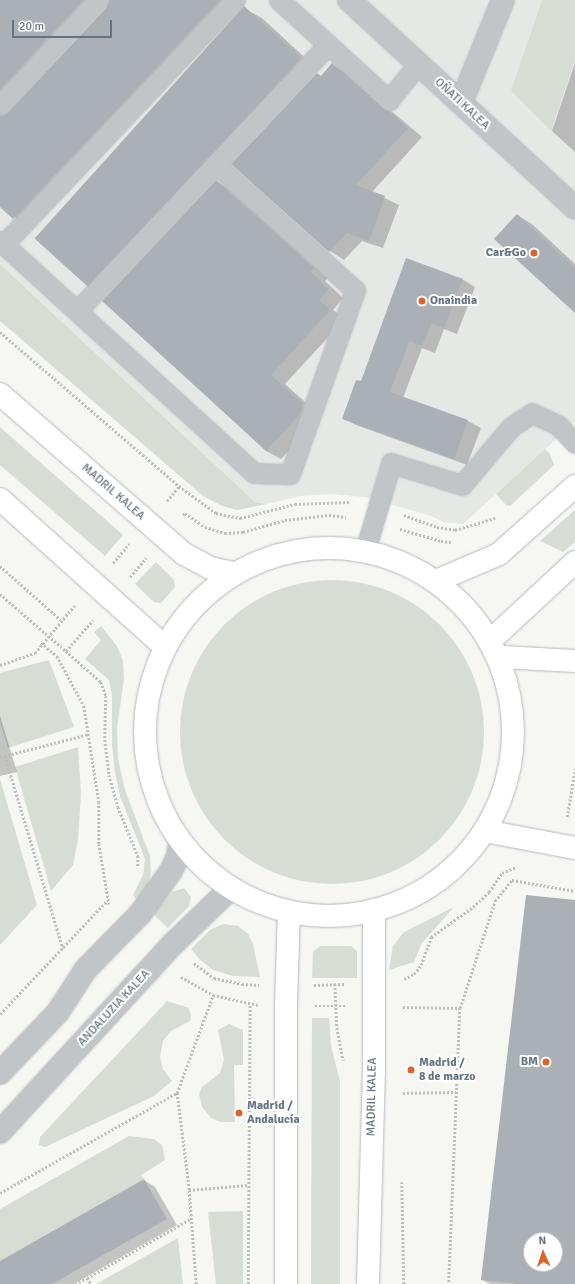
<!DOCTYPE html>
<html>
<head>
<meta charset="utf-8">
<style>
  body { margin:0 }
  #map { position:relative; width:575px; height:1284px; overflow:hidden; background:#f6f6f3; font-family:Signika,sans-serif }
  div>[style] { position:absolute }
  .built>* { inset:0; background:#e6e8e6 }
  .green>* { inset:0; background:#d7ddd4 }
  .round { border-radius:50% }
  .shadow>* { inset:0; background:#0003 }
  .building>* { inset:0; background:#aab0b6; transform-origin:0 0 }
  .path>* { height:2.5px; margin-top:-1.25px; transform-origin:0; background:repeating-linear-gradient(90deg,#bbbdbf 0 2px,transparent 0 4px) }
  .roads { filter:drop-shadow(0 0 1px #b4b8bc) drop-shadow(0 0 1px #b4b8bc) }
  .lane>* { height:19px; margin:-9.5px; padding:0 9.5px; transform-origin:9.5px; border-radius:9.5px; background:#c1c5c8 }
  .street>* { height:22px; margin:-11px; padding:0 11px; transform-origin:11px; border-radius:11px; background:#c1c5c8 }
  .secondary>* { height:22px; margin:-11px; padding:0 11px; transform-origin:11px; border-radius:11px; background:#fff }
  .primary>* { height:22px; margin:-11px; padding:0 11px; transform-origin:11px; border-radius:11px; background:#fff }
  .primary>.ring { margin:-11px; padding:0; box-sizing:content-box; background:none; border:22px solid #fff; border-radius:50% }
  .dots>* { width:11px; height:11px; translate:-50% -50%; box-sizing:border-box; border:2px solid #fff; border-radius:50% }
  span { translate:-50% -50%; white-space:nowrap; text-align:center; line-height:1.15; -webkit-text-stroke:4px #fff; paint-order:stroke }
  .street-label { font-size:12px; color:#667482 }
  .poi-label { font-size:12px; color:#667482; font-weight:700 }
  .right { translate:-100% -50%; text-align:right }
  .left { translate:0 -50%; text-align:left }
  .north { position:absolute; left:523px; top:1232px; width:40px; height:40px; box-sizing:border-box; background:#fff; border:1px solid #c2c7cd; border-radius:50%; rotate:357deg; font-size:11px; font-weight:700; line-height:16px; text-align:center; color:#667482 }
  .north::after { content:''; display:block; margin:auto; width:14px; height:18px; background:#db632e; clip-path:polygon(50% 0,100% 100%,50% 72%,0 100%) }
  .scale { position:absolute; left:12px; top:20px; width:100px; height:18px; box-sizing:border-box; border:2px solid #667482; border-top:0; padding-left:5px; font-size:12px; line-height:14px; white-space:nowrap; color:#667482; -webkit-text-stroke:3px #fff; paint-order:stroke }
</style>
</head>
<body>
<div id="map">
  <div class="built">
    <i style="clip-path:polygon(0 0,575px 0,575px 422px,463px 524px,444px 522px,428px 515px,365px 497px,332px 494px,300px 496px,267px 504px,255px 502px,0 264px)"></i>
  </div>
  <div class="green">
    <i style="clip-path:polygon(542px 0,575px 0,575px 60px,551px 131px,511px 91px)"></i>
    <i style="clip-path:polygon(0 264px,255px 502px,267px 504px,237px 510px,222px 506px,203px 496px,0 321px)"></i>
    <i style="clip-path:polygon(0 427px,123px 535px,105px 556px,0 465px)"></i>
    <i style="clip-path:polygon(545px 449px,550px 454px,554px 465px,510px 506px,506px 505px,496px 494px)"></i>
    <i style="clip-path:polygon(575px 510px,575px 542px,563px 552px,540px 541px)"></i>
    <i style="clip-path:polygon(156px 562px,174px 580px,175px 587px,161px 603px,154px 602px,135px 584px)"></i>
    <i class="round" style="left:180px;top:580px;width:304px;height:304px"></i>
    <i style="clip-path:polygon(101px 626px,117px 646px,123px 661px,124px 679px,117px 728px,118px 759px,125px 790px,150px 856px,151px 873px,147px 888px,137px 900px,133px 895px,143px 875px,145px 859px,120px 796px,115px 773px,112px 744px,112px 695px,109px 680px,85px 659px,101px 640px,94px 632px)"></i>
    <i style="clip-path:polygon(49px 660px,74px 727px,8px 748px,0 722px,0 673px)"></i>
    <i style="clip-path:polygon(78px 747px,81px 794px,78px 840px,73px 865px,51px 891px,15px 767px)"></i>
    <i style="clip-path:polygon(0 779px,37px 905px,0 945px)"></i>
    <i style="clip-path:polygon(184px 888px,191px 897px,189px 906px,168px 928px,153px 914px,172px 892px)"></i>
    <i style="clip-path:polygon(454px 907px,422px 943px,414px 962px,389px 970px,393px 946px,404px 932px)"></i>
    <i style="clip-path:polygon(223px 924px,238px 926px,248px 934px,253px 944px,260px 977px,233px 976px,213px 970px,199px 959px,191px 949px,210px 930px)"></i>
    <i style="clip-path:polygon(320px 946px,351px 946px,357px 951px,357px 978px,312px 978px,313px 952px)"></i>
    <i style="clip-path:polygon(167px 1001px,189px 1008px,191px 1016px,190px 1021px,171px 1031px,163px 1041px,160px 1057px,163px 1069px,172px 1081px,154px 1096px,45px 1147px,39px 1145px,40px 1137px)"></i>
    <i style="clip-path:polygon(312px 1018px,329px 1018px,331px 1046px,340px 1081px,340px 1284px,311px 1284px)"></i>
    <i style="clip-path:polygon(229px 1024px,243px 1030px,243px 1065px,234px 1065px,235px 1122px,220px 1122px,211px 1118px,202px 1107px,199px 1094px,202px 1087px,220px 1073px,224px 1060px,218px 1030px)"></i>
    <i style="clip-path:polygon(129px 1136px,154px 1139px,162px 1145px,165px 1160px,141px 1175px,144px 1179px,0 1261px,0 1209px)"></i>
    <i style="clip-path:polygon(243px 1211px,243px 1284px,216px 1284px,208px 1212px)"></i>
    <i style="clip-path:polygon(178px 1238px,183px 1284px,96px 1284px)"></i>
  </div>
  <div class="shadow">
    <i style="clip-path:polygon(0 0,106px 0,7px 106px,4px 116px,107px 8px,109px 0,236px 0,28px 227px,0 206px)"></i>
    <i style="clip-path:polygon(247px 10px,262px 18px,315px 67px,101px 294px,86px 285px)"></i>
    <i style="clip-path:polygon(575px 63px,575px 152px,552px 131px)"></i>
    <i style="clip-path:polygon(332px 65px,347px 73px,422px 137px,372px 192px,399px 205px,383px 248px,362px 241px,344px 260px,330px 251px,233px 164px)"></i>
    <i style="clip-path:polygon(216px 181px,231px 190px,329px 277px,325px 281px,343px 298px,333px 310px,345px 319px,285px 384px,317px 413px,314px 424px,281px 459px,266px 451px)"></i>
    <i style="clip-path:polygon(517px 215px,532px 224px,575px 264px,575px 312px)"></i>
    <i style="clip-path:polygon(462px 279px,475px 287px,457px 334px,444px 329px,435px 353px,422px 348px,403px 398px,468px 421px,481px 428px,467px 465px,356px 425px,343px 418px,361px 383px)"></i>
    <i style="clip-path:polygon(0 716px,17px 772px,0 776px)"></i>
    <i style="clip-path:polygon(evenodd,575px 901px,575px 1284px,490px 1284px,482px 1280px,575px 901px,531px 1240px,555px 1240px,555px 1264px,531px 1264px,531px 1240px)"></i>
    <i style="clip-path:polygon(144px 1180px,155px 1187px,177px 1225px,74px 1284px,0 1284px,0 1262px)"></i>
  </div>
  <div class="building">
    <i style="clip-path:polygon(0 0,83px 0,0 89px)"></i>
    <i style="clip-path:polygon(109px 0,220px 0,13px 219px,0 207px,0 116px,8px 113px,106px 8px)"></i>
    <i style="left:244px;top:6px;width:77px;height:313px;rotate:42deg"></i>
    <i style="clip-path:polygon(332px 63px,408px 128px,356px 185px,385px 196px,369px 241px,347px 233px,329px 252px,231px 164px,317px 73px,321px 76px)"></i>
    <i style="clip-path:polygon(216px 180px,314px 268px,311px 272px,329px 289px,319px 300px,330px 310px,271px 375px,303px 404px,299px 415px,266px 451px,102px 301px)"></i>
    <i style="clip-path:polygon(517px 214px,575px 268px,575px 313px,494px 239px)"></i>
    <i style="clip-path:polygon(406px 258px,463px 279px,444px 328px,431px 323px,422px 346px,409px 341px,390px 392px,468px 420px,454px 459px,342px 419px,356px 380px,361px 381px)"></i>
    <i style="clip-path:polygon(evenodd,526px 895px,575px 900px,575px 1284px,518px 1284px,481px 1280px,526px 895px,531px 1240px,555px 1240px,555px 1264px,531px 1264px,531px 1240px)"></i>
    <i style="clip-path:polygon(144px 1179px,167px 1219px,52px 1284px,0 1284px,0 1261px)"></i>
  </div>
  <div class="path">
    <i style="left:0;top:332px;width:236px;rotate:40.7deg"></i>
    <i style="left:179px;top:486px;width:46px;rotate:36.1deg"></i>
    <i style="left:216px;top:513px;width:25px;rotate:12deg"></i>
    <i style="left:240px;top:518px;width:57px;rotate:-14.3deg"></i>
    <i style="left:295px;top:504px;width:55px;rotate:-2.1deg"></i>
    <i style="left:167px;top:501px;width:19px;rotate:-51deg"></i>
    <i style="left:183px;top:515px;width:3px;rotate:-45deg"></i>
    <i style="left:185px;top:513px;width:24px;rotate:35deg"></i>
    <i style="left:205px;top:527px;width:21px;rotate:17deg"></i>
    <i style="left:225px;top:533px;width:18px;rotate:-3deg"></i>
    <i style="left:243px;top:532px;width:44px;rotate:-15.9deg"></i>
    <i style="left:285px;top:520px;width:44px;rotate:-6.5deg"></i>
    <i style="left:329px;top:515px;width:17px;rotate:7deg"></i>
    <i style="left:404px;top:515px;width:35px;rotate:20deg"></i>
    <i style="left:437px;top:527px;width:18px;rotate:9deg"></i>
    <i style="left:455px;top:530px;width:42px;rotate:-16.7deg"></i>
    <i style="left:400px;top:529px;width:43px;rotate:16.3deg"></i>
    <i style="left:441px;top:541px;width:10px;rotate:6deg"></i>
    <i style="left:113px;top:563px;width:25px;rotate:-50deg"></i>
    <i style="left:0;top:566px;width:81px;rotate:41.5deg"></i>
    <i style="left:130px;top:577px;width:25px;rotate:-50deg"></i>
    <i style="left:0;top:594px;width:87px;rotate:40.8deg"></i>
    <i style="left:66px;top:651px;width:41px;rotate:-48.9deg"></i>
    <i style="left:41px;top:643px;width:21px;rotate:39deg"></i>
    <i style="left:57px;top:656px;width:57px;rotate:61.6deg"></i>
    <i style="left:84px;top:706px;width:97px;rotate:81.1deg"></i>
    <i style="left:99px;top:802px;width:42px;rotate:90deg"></i>
    <i style="left:99px;top:844px;width:61px;rotate:80.5deg"></i>
    <i style="left:66px;top:651px;width:47px;rotate:41.5deg"></i>
    <i style="left:101px;top:682px;width:15px;rotate:70deg"></i>
    <i style="left:106px;top:696px;width:44px;rotate:91.3deg"></i>
    <i style="left:105px;top:740px;width:35px;rotate:83deg"></i>
    <i style="left:109px;top:775px;width:33px;rotate:74deg"></i>
    <i style="left:118px;top:807px;width:53px;rotate:67.8deg"></i>
    <i style="left:138px;top:856px;width:11px;rotate:90deg"></i>
    <i style="left:0;top:665px;width:37px;rotate:-19deg"></i>
    <i style="left:35px;top:653px;width:62px;rotate:-50.2deg"></i>
    <i style="left:5px;top:756px;width:201px;rotate:73.2deg"></i>
    <i style="left:0;top:757px;width:92px;rotate:-14.5deg"></i>
    <i style="left:567px;top:817px;width:49px;rotate:-80.5deg"></i>
    <i style="left:194px;top:963px;width:25px;rotate:37deg"></i>
    <i style="left:214px;top:978px;width:29px;rotate:12deg"></i>
    <i style="left:242px;top:984px;width:17px;rotate:3deg"></i>
    <i style="left:181px;top:977px;width:37px;rotate:29deg"></i>
    <i style="left:213px;top:995px;width:46px;rotate:12.5deg"></i>
    <i style="left:404px;top:979px;width:11px;rotate:-27deg"></i>
    <i style="left:414px;top:974px;width:11px;rotate:-52deg"></i>
    <i style="left:421px;top:965px;width:30px;rotate:-70deg"></i>
    <i style="left:431px;top:937px;width:52px;rotate:-35.5deg"></i>
    <i style="left:473px;top:907px;width:22px;rotate:-43deg"></i>
    <i style="left:489px;top:892px;width:23px;rotate:-56deg"></i>
    <i style="left:502px;top:873px;width:15px;rotate:-23deg"></i>
    <i style="left:335px;top:984px;width:44px;rotate:87.4deg"></i>
    <i style="left:337px;top:1028px;width:33px;rotate:79deg"></i>
    <i style="left:314px;top:985px;width:31px;rotate:-2deg"></i>
    <i style="left:315px;top:1006px;width:31px"></i>
    <i style="left:403px;top:1007px;width:57px;rotate:1deg"></i>
    <i style="left:460px;top:1008px;width:276px;rotate:92.3deg"></i>
    <i style="left:460px;top:1008px;width:113px;rotate:-71.9deg"></i>
    <i style="left:495px;top:901px;width:27px;rotate:-51deg"></i>
    <i style="left:512px;top:880px;width:64px;rotate:9.9deg"></i>
    <i style="left:0;top:1014px;width:156px;rotate:-46.6deg"></i>
    <i style="left:403px;top:1093px;width:53px;rotate:-1.1deg"></i>
    <i style="left:402px;top:1182px;width:102px;rotate:88.9deg"></i>
    <i style="left:189px;top:1190px;width:59px;rotate:-4.8deg"></i>
    <i style="left:0;top:1193px;width:203px;rotate:-29.5deg"></i>
    <i style="left:87px;top:1278px;width:119px;rotate:-29.8deg"></i>
    <i style="left:75px;top:1284px;width:13px;rotate:-27deg"></i>
    <i style="left:87px;top:1278px;width:7px;rotate:56deg"></i>
    <i style="left:196px;top:1284px;width:94px;rotate:-94.3deg"></i>
    <i style="left:189px;top:1190px;width:98px;rotate:-97.1deg"></i>
    <i style="left:177px;top:1093px;width:104px;rotate:-69.8deg"></i>
    <i style="left:248px;top:1284px;width:279px;rotate:-89.6deg"></i>
  </div>
  <div class="roads">
    <div class="lane">
      <i style="left:279px;top:0;width:149px;rotate:42.3deg"></i>
      <i style="left:389px;top:100px;width:46px;rotate:-51.1deg"></i>
      <i style="left:0;top:105px;width:144px;rotate:-47deg"></i>
      <i style="left:0;top:241px;width:344px;rotate:42.4deg"></i>
      <i style="left:254px;top:473px;width:36px;rotate:2deg"></i>
      <i style="left:290px;top:474px;width:195px;rotate:-70.5deg"></i>
      <i style="left:355px;top:290px;width:188px;rotate:-138deg"></i>
      <i style="left:4px;top:244px;width:336px;rotate:-46.6deg"></i>
      <i style="left:77px;top:311px;width:366px;rotate:-46.7deg"></i>
      <i style="left:365px;top:551px;width:92px;rotate:-73.5deg"></i>
      <i style="left:391px;top:463px;width:74px;rotate:17.2deg"></i>
      <i style="left:462px;top:485px;width:76px;rotate:-49.8deg"></i>
      <i style="left:511px;top:427px;width:25px;rotate:-34deg"></i>
      <i style="left:532px;top:413px;width:29px;rotate:25deg"></i>
      <i style="left:558px;top:425px;width:25px;rotate:47deg"></i>
    </div>
    <div class="street">
      <i style="left:349px;top:0;width:307px;rotate:42.6deg"></i>
      <i style="left:461px;top:103px;width:111px;rotate:-67.8deg"></i>
      <i style="left:0;top:1073px;width:84px;rotate:-46.4deg"></i>
      <i style="left:58px;top:1012px;width:51px;rotate:-56.9deg"></i>
      <i style="left:86px;top:969px;width:77px;rotate:-45.5deg"></i>
      <i style="left:140px;top:914px;width:53px;rotate:-54.2deg"></i>
      <i style="left:171px;top:871px;width:17px;rotate:-65deg"></i>
      <i style="left:178px;top:856px;width:15px;rotate:-82deg"></i>
      <i style="left:0;top:1132px;width:255px;rotate:-47.4deg"></i>
      <i style="left:173px;top:944px;width:81px;rotate:-44deg"></i>
    </div>
    <div class="secondary">
      <i style="left:436px;top:581px;width:69px;rotate:-23.2deg"></i>
      <i style="left:499px;top:554px;width:102px;rotate:-41.8deg"></i>
      <i style="left:490px;top:641px;width:116px;rotate:-42.9deg"></i>
      <i style="left:502px;top:657px;width:73px;rotate:3.1deg"></i>
      <i style="left:485px;top:831px;width:92px;rotate:10.7deg"></i>
    </div>
    <div class="primary">
      <i style="left:0;top:394px;width:244px;rotate:41deg"></i>
      <i style="left:184px;top:554px;width:30px;rotate:28deg"></i>
      <i style="left:210px;top:568px;width:25px;rotate:12deg"></i>
      <i style="left:0;top:499px;width:222px;rotate:41.9deg"></i>
      <i class="ring" style="left:145px;top:548px;width:346px;height:346px"></i>
      <i style="left:286px;top:1284px;width:279px;rotate:-90deg"></i>
      <i style="left:286px;top:1005px;width:93px;rotate:-88.2deg"></i>
      <i style="left:368px;top:1284px;width:212px;rotate:-88.4deg"></i>
      <i style="left:374px;top:1072px;width:162px;rotate:-90deg"></i>
    </div>
  </div>
  <div class="dots">
    <i style="left:534px;top:253px;background:#db632e"></i>
    <i style="left:422px;top:301px;background:#db632e"></i>
    <i style="left:546px;top:1062px;background:#db632e"></i>
    <i style="left:411px;top:1070px;background:#db632e"></i>
    <i style="left:239px;top:1113px;background:#db632e"></i>
  </div>
  <div class="street-label">
    <span style="left:462px;top:104px;rotate:43deg">OÑATI KALEA</span>
    <span style="left:113px;top:492px;rotate:41deg">MADRIL KALEA</span>
    <span style="left:114px;top:1008px;rotate:-47deg">ANDALUZIA KALEA</span>
    <span style="left:372px;top:1097px;rotate:-89deg">MADRIL KALEA</span>
  </div>
  <div class="poi-label">
    <span class="right" style="left:526px;top:253px">Car&amp;Go</span>
    <span class="left" style="left:430px;top:301px">Onaindia</span>
    <span class="right" style="left:538px;top:1062px">BM</span>
    <span class="left" style="left:419px;top:1070px">Madrid /<br>8 de marzo</span>
    <span class="left" style="left:247px;top:1113px">Madrid /<br>Andalucía</span>
  </div>
  <div class="north">N</div>
  <div class="scale">20 m</div>
</div>
</body>
</html>
